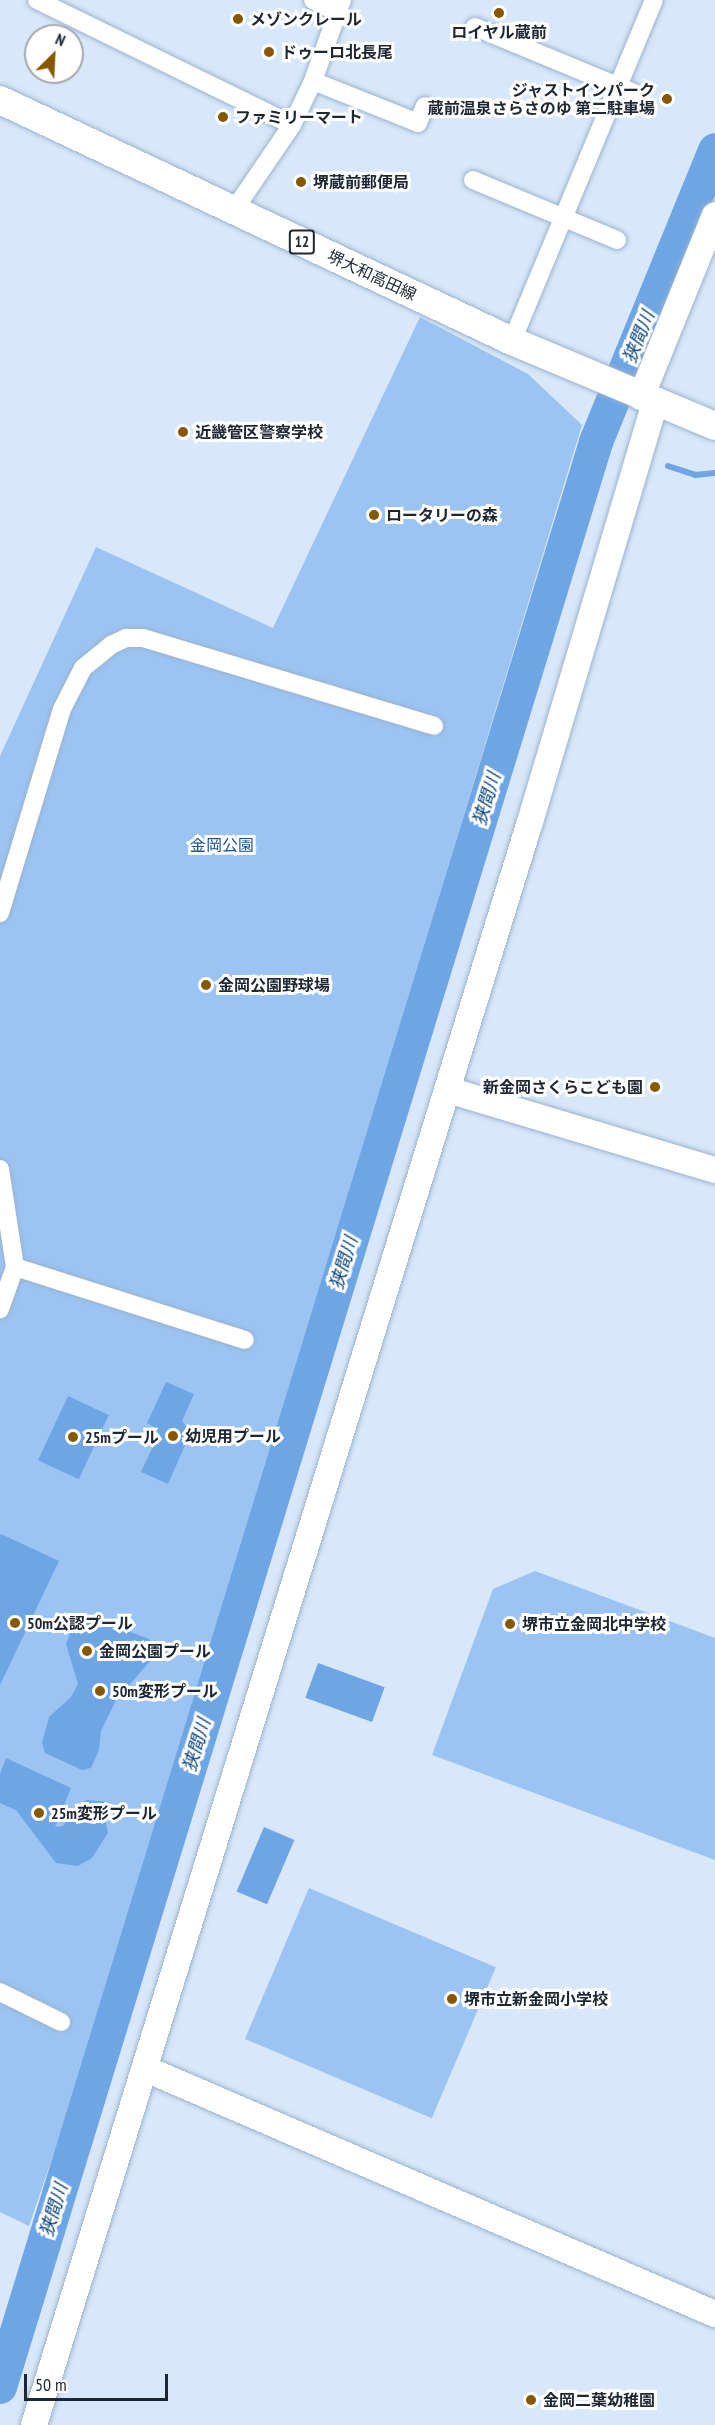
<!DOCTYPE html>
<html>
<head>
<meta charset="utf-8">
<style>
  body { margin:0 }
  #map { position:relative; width:715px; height:2425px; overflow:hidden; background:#d8e7f9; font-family:"PT Sans Narrow","Noto Sans JP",sans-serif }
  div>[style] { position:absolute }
  .green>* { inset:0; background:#9cc4f3; transform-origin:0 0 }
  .water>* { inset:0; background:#6ea5e4; transform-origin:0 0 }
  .stream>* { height:6px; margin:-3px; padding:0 3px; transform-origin:3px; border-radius:3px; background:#6ea5e4 }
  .river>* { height:34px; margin:-17px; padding:0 17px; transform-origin:17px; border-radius:17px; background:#6ea5e4 }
  .roads { filter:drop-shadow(0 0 2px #9ab3cf) drop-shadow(0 0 2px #9ab3cf) }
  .street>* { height:18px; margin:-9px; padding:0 9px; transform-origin:9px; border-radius:9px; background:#fff }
  .secondary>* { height:26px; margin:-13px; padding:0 13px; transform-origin:13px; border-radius:13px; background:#fff }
  .primary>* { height:28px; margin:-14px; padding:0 14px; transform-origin:14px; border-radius:14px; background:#fff }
  .dots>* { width:16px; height:16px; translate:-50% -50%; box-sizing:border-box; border:3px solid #fff; border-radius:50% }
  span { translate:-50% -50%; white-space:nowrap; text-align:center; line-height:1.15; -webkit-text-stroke:6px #fff; paint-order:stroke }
  .shield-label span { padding:2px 4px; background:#fff; border:2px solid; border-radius:4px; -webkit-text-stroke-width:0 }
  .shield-label { font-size:15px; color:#1d2732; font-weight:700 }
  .poi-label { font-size:16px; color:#1d2732; font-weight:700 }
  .left { translate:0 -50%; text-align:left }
  .right { translate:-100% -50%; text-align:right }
  .street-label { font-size:16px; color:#1d2732 }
  .park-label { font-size:16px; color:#1b538c }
  .water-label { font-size:18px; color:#034079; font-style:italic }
  .north { position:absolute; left:24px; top:24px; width:60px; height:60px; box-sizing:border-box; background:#fff; border:2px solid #a5a9ad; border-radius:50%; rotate:24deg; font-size:16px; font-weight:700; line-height:24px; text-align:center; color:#1d2732 }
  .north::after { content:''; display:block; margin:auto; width:21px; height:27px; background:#885800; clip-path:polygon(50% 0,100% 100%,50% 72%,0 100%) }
  .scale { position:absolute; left:24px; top:2374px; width:144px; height:27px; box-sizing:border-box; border:3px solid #1d2732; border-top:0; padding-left:8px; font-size:18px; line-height:21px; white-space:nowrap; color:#1d2732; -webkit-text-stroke:4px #fff; paint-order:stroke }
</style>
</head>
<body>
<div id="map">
  <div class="green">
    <i style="clip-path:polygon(420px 317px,528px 374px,582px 425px,94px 2035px,29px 2226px,0 2212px,0 756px,96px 547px,273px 628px)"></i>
    <i style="clip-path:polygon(535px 1571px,715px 1638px,715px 1860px,432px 1755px,493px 1589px)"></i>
    <i style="left:309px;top:1888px;width:203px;height:164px;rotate:23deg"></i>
  </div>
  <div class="water">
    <i style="clip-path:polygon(166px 1382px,194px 1394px,182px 1421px,191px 1432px,168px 1484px,141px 1472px,156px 1440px,154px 1427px,147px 1423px)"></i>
    <i style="left:68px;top:1396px;width:45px;height:71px;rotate:25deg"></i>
    <i style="clip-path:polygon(1px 1534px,59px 1561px,0 1685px,0 1536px)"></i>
    <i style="clip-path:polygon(90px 1617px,149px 1639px,154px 1648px,152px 1659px,116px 1700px,101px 1731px,99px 1750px,91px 1768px,82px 1770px,45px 1753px,42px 1743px,49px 1717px,71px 1697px,78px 1684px,66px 1644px,70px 1634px)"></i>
    <i style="left:318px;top:1663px;width:71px;height:37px;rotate:20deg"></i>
    <i style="clip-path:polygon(6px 1758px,71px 1788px,55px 1827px,63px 1826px,71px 1812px,86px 1800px,110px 1802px,104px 1814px,108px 1833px,92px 1858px,78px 1866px,56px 1863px,16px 1810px,0 1803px,0 1774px)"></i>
    <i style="left:264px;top:1827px;width:33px;height:70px;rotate:23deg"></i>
  </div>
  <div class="stream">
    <i style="left:668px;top:466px;width:28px;rotate:18deg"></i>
    <i style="left:695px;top:475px;width:20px;rotate:-6deg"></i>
  </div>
  <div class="river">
    <i style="left:0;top:2387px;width:2034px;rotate:-72.96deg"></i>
    <i style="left:596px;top:442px;width:315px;rotate:-67.8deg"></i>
  </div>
  <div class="roads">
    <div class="street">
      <i style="left:37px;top:0;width:284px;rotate:26.1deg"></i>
      <i style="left:313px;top:0;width:27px;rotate:27deg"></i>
      <i style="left:475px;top:27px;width:170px;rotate:22.5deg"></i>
      <i style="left:313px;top:81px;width:113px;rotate:21.8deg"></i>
      <i style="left:418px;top:123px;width:18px;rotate:-68deg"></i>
      <i style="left:473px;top:180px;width:156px;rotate:22.6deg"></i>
      <i style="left:234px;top:210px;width:103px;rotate:-55.7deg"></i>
      <i style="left:292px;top:125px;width:49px;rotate:-64.5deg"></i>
      <i style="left:313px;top:81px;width:86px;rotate:-70.3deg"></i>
      <i style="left:512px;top:341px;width:369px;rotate:-67.4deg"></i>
      <i style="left:0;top:913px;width:213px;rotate:-73.1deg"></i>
      <i style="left:62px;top:709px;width:46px;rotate:-62.9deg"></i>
      <i style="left:83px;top:668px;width:36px;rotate:-39deg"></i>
      <i style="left:111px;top:645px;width:17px;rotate:-25deg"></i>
      <i style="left:126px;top:638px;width:17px"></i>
      <i style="left:143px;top:638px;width:304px;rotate:16.8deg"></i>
      <i style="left:0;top:1169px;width:99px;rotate:81.3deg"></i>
      <i style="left:15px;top:1267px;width:45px;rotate:109.7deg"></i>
      <i style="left:15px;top:1267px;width:241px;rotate:17.6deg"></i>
      <i style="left:0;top:1992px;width:68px;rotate:26.2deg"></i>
    </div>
    <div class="secondary">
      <i style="left:641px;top:397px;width:196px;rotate:-67.9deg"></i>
      <i style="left:448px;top:1090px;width:279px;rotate:16.7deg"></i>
      <i style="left:146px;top:2069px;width:620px;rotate:23.3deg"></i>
      <i style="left:34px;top:2425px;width:1678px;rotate:-72.81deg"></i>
      <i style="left:530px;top:822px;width:437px;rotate:-73.4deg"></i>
    </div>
    <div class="primary">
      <i style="left:0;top:100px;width:566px;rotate:25.21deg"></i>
      <i style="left:512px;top:341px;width:220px;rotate:22.7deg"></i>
    </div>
  </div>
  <div class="dots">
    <i style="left:499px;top:13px;background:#885800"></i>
    <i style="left:238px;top:19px;background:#885800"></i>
    <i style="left:269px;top:52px;background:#885800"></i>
    <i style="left:667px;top:99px;background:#885800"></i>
    <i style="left:223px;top:117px;background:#885800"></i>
    <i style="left:301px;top:182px;background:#885800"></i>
    <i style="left:183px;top:432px;background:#885800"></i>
    <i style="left:374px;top:515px;background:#885800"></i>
    <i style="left:206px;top:985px;background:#885800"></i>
    <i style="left:655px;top:1087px;background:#885800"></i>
    <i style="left:173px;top:1436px;background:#885800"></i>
    <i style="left:73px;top:1437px;background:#885800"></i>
    <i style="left:15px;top:1623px;background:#885800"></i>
    <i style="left:510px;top:1624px;background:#885800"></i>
    <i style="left:87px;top:1651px;background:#885800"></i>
    <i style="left:100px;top:1691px;background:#885800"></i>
    <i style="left:39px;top:1813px;background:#885800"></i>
    <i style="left:452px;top:1999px;background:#885800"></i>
    <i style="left:531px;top:2400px;background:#885800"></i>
  </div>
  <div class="shield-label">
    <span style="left:302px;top:242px">12</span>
  </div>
  <div class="poi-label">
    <span class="left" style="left:250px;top:19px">メゾンクレール</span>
    <span style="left:499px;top:32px">ロイヤル蔵前</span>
    <span class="left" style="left:281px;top:52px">ドゥーロ北長尾</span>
    <span class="right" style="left:655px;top:99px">ジャストインパーク<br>蔵前温泉さらさのゆ 第二駐車場</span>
    <span class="left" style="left:235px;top:117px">ファミリーマート</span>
    <span class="left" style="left:313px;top:182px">堺蔵前郵便局</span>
    <span class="left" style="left:195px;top:432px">近畿管区警察学校</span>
    <span class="left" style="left:386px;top:515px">ロータリーの森</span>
    <span class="left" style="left:218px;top:985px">金岡公園野球場</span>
    <span class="right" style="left:643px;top:1087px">新金岡さくらこども園</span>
    <span class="left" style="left:185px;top:1436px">幼児用プール</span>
    <span class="left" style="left:85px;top:1437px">25mプール</span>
    <span class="left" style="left:27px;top:1623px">50m公認プール</span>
    <span class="left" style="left:522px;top:1624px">堺市立金岡北中学校</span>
    <span class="left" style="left:99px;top:1651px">金岡公園プール</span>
    <span class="left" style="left:112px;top:1691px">50m変形プール</span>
    <span class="left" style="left:51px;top:1813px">25m変形プール</span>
    <span class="left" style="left:464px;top:1999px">堺市立新金岡小学校</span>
    <span class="left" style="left:543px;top:2400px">金岡二葉幼稚園</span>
  </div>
  <div class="street-label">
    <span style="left:372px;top:275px;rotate:25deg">堺大和高田線</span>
  </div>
  <div class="park-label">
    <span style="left:222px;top:845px">金岡公園</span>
  </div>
  <div class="water-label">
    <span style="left:639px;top:337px;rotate:-68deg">狭間川</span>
    <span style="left:487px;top:799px;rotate:-73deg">狭間川</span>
    <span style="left:344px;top:1263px;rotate:-73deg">狭間川</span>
    <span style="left:197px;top:1745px;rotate:-73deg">狭間川</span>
    <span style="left:54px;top:2210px;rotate:-73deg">狭間川</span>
  </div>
  <div class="north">N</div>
  <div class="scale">50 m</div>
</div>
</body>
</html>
